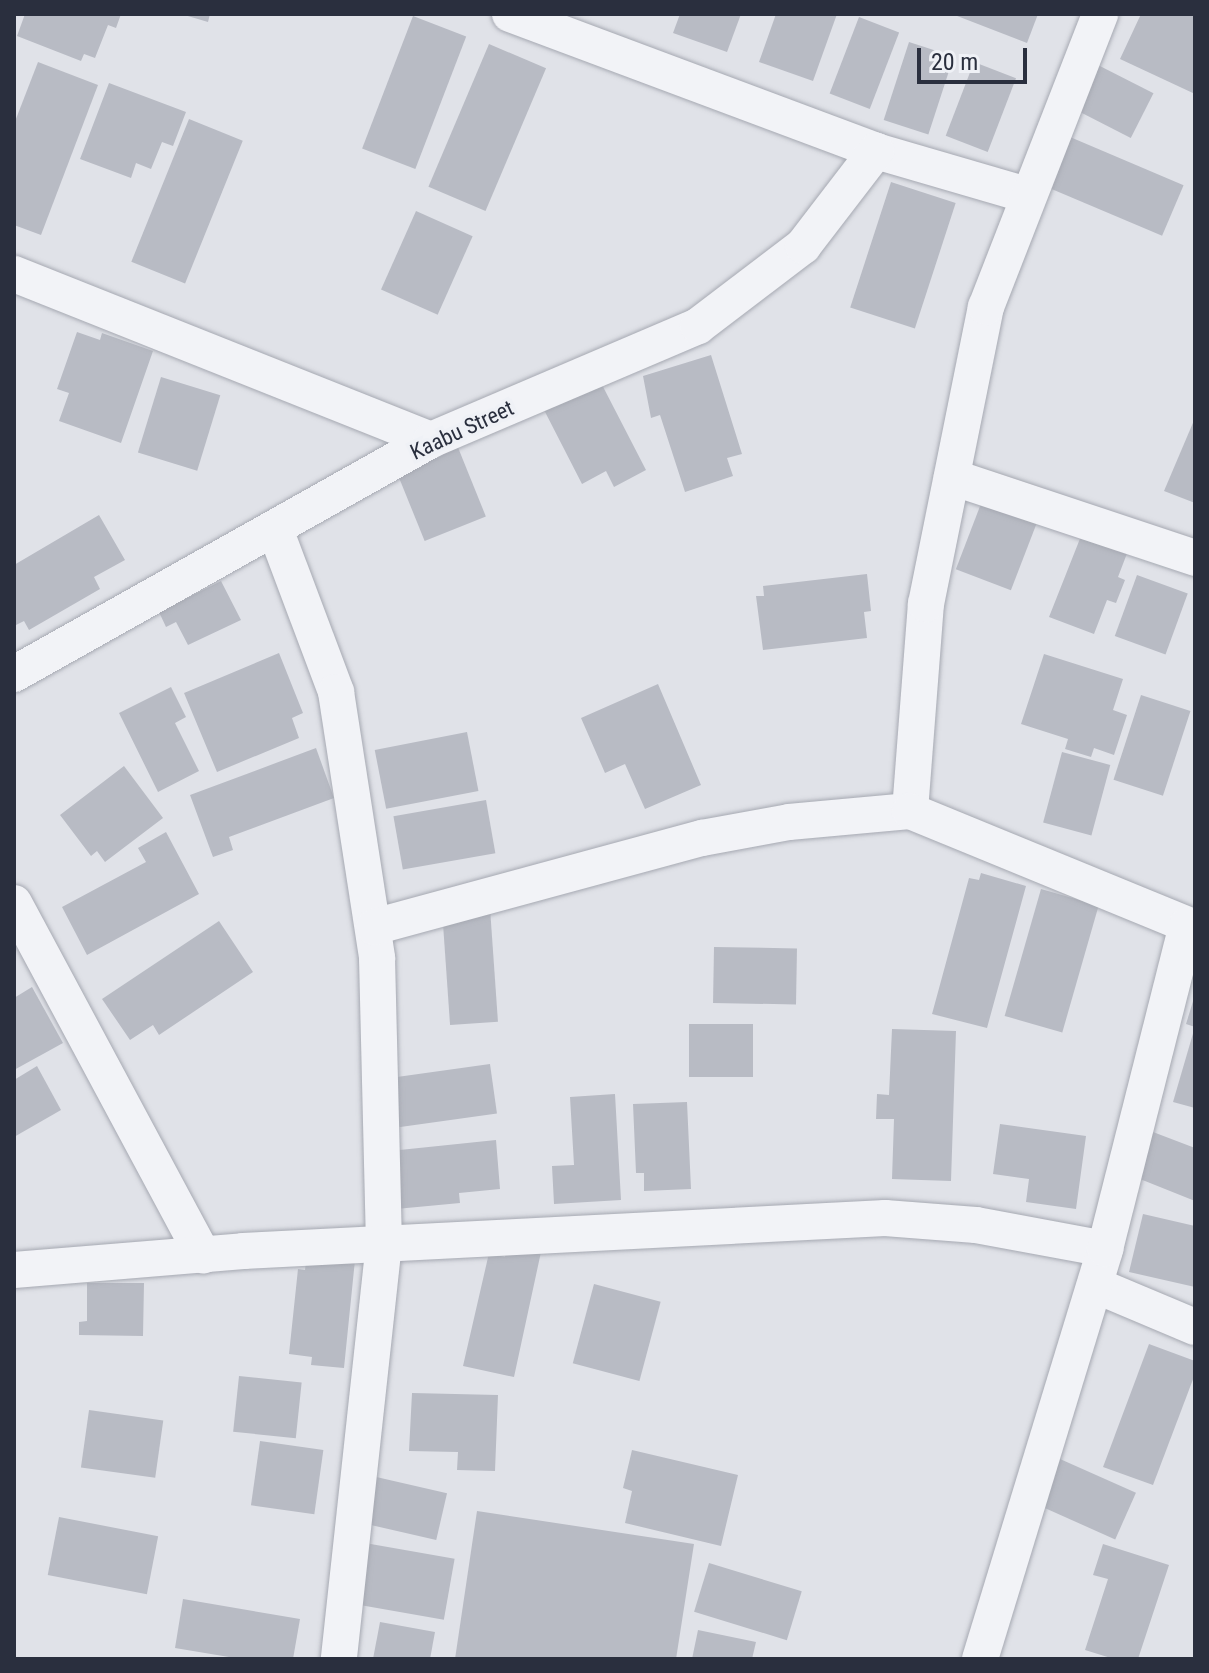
<!DOCTYPE html>
<html>
<head>
<meta charset="utf-8">
<style>
  body { margin:0 }
  #map { position:relative; width:1209px; height:1673px; overflow:hidden; background:#e0e2e8; font-family:"Roboto Condensed",sans-serif }
  div>[style] { position:absolute }
  .building>* { inset:0; background:#b8bbc4; transform-origin:0 0 }
  .roads { filter:drop-shadow(0 0 2px #a6a9b2) drop-shadow(0 0 2px #a6a9b2) }
  .street>* { height:36px; margin:-18px; padding:0 18px; transform-origin:18px; border-radius:18px; background:#f2f3f7 }
  span { translate:-50% -50%; white-space:nowrap; text-align:center; line-height:1.15; -webkit-text-stroke:7px #eff1f6; paint-order:stroke }
  .street-label { font-size:22px; color:#2a2f3e }
  .frame { position:absolute; inset:0; border:16px solid #2a2f3e; pointer-events:none }
  .scale { position:absolute; left:917px; top:48px; width:110px; height:36px; box-sizing:border-box; border:4px solid #2a2f3e; border-top:0; padding-left:10px; font-size:24px; line-height:28px; white-space:nowrap; color:#2a2f3e; -webkit-text-stroke:6px #eff1f6; paint-order:stroke }
</style>
</head>
<body>
<div id="map">
  <div class="building">
    <i style="clip-path:polygon(25px 14px,121px 14px,116px 28px,108px 25px,95px 58px,84px 54px,81px 61px,17px 36px)"></i>
    <i style="clip-path:polygon(181px 14px,210px 14px,208px 22px)"></i>
    <i style="clip-path:polygon(680px 14px,741px 14px,727px 52px,673px 33px)"></i>
    <i style="clip-path:polygon(776px 14px,837px 14px,813px 81px,759px 62px)"></i>
    <i style="clip-path:polygon(952px 14px,1038px 14px,1027px 43px)"></i>
    <i style="clip-path:polygon(1141px 14px,1195px 16px,1195px 94px,1120px 59px)"></i>
    <i style="left:413px;top:16px;width:57px;height:142px;rotate:21deg"></i>
    <i style="left:859px;top:17px;width:43px;height:82px;rotate:21deg"></i>
    <i style="left:909px;top:42px;width:47px;height:82px;rotate:18deg"></i>
    <i style="left:489px;top:44px;width:62px;height:155px;rotate:23deg"></i>
    <i style="clip-path:polygon(38px 62px,98px 85px,41px 235px,14px 225px,14px 124px)"></i>
    <i style="left:974px;top:62px;width:45px;height:79px;rotate:21deg"></i>
    <i style="left:1092px;top:62px;width:69px;height:50px;rotate:27deg"></i>
    <i style="clip-path:polygon(109px 83px,186px 112px,173px 146px,162px 142px,151px 169px,136px 163px,131px 178px,80px 159px)"></i>
    <i style="left:189px;top:119px;width:58px;height:154px;rotate:22deg"></i>
    <i style="left:1063px;top:134px;width:131px;height:55px;rotate:23deg"></i>
    <i style="left:891px;top:182px;width:68px;height:132px;rotate:18deg"></i>
    <i style="left:416px;top:211px;width:62px;height:86px;rotate:24deg"></i>
    <i style="clip-path:polygon(77px 332px,100px 340px,102px 333px,153px 351px,121px 443px,59px 421px,69px 393px,57px 389px)"></i>
    <i style="clip-path:polygon(711px 355px,742px 454px,727px 458px,733px 476px,685px 492px,660px 415px,651px 418px,643px 376px)"></i>
    <i style="left:161px;top:377px;width:62px;height:79px;rotate:17deg"></i>
    <i style="clip-path:polygon(598px 377px,646px 470px,614px 487px,606px 471px,582px 484px,542px 406px)"></i>
    <i style="clip-path:polygon(1195px 418px,1195px 503px,1164px 491px)"></i>
    <i style="left:457px;top:445px;width:77px;height:66px;rotate:68deg"></i>
    <i style="left:982px;top:501px;width:59px;height:73px;rotate:21deg"></i>
    <i style="clip-path:polygon(99px 515px,125px 560px,94px 577px,100px 589px,29px 630px,24px 621px,14px 626px,14px 565px)"></i>
    <i style="clip-path:polygon(1085px 526px,1131px 543px,1118px 577px,1125px 580px,1116px 603px,1107px 600px,1094px 634px,1049px 617px)"></i>
    <i style="clip-path:polygon(867px 574px,871px 611px,864px 612px,867px 638px,763px 650px,756px 596px,764px 596px,763px 586px)"></i>
    <i style="left:1137px;top:575px;width:54px;height:65px;rotate:20deg"></i>
    <i style="clip-path:polygon(221px 581px,241px 620px,188px 645px,176px 622px,166px 627px,159px 612px)"></i>
    <i style="clip-path:polygon(279px 653px,303px 713px,292px 718px,299px 738px,217px 772px,184px 693px)"></i>
    <i style="clip-path:polygon(1044px 654px,1123px 679px,1113px 710px,1127px 715px,1114px 755px,1094px 748px,1091px 757px,1065px 749px,1068px 739px,1021px 724px)"></i>
    <i style="clip-path:polygon(658px 684px,701px 785px,645px 809px,625px 764px,605px 773px,581px 718px)"></i>
    <i style="clip-path:polygon(171px 687px,186px 717px,175px 723px,199px 771px,158px 792px,119px 713px)"></i>
    <i style="left:1141px;top:695px;width:52px;height:89px;rotate:18deg"></i>
    <i style="left:467px;top:732px;width:60px;height:94px;rotate:79deg"></i>
    <i style="clip-path:polygon(316px 748px,334px 798px,229px 837px,233px 850px,213px 857px,190px 795px)"></i>
    <i style="left:1062px;top:752px;width:50px;height:73px;rotate:15deg"></i>
    <i style="clip-path:polygon(124px 766px,163px 818px,105px 862px,97px 851px,91px 856px,60px 815px)"></i>
    <i style="left:486px;top:800px;width:54px;height:94px;rotate:80deg"></i>
    <i style="clip-path:polygon(166px 832px,199px 894px,87px 955px,62px 907px,146px 862px,138px 848px)"></i>
    <i style="clip-path:polygon(981px 873px,1026px 886px,987px 1028px,932px 1014px,969px 878px,979px 880px)"></i>
    <i style="left:1041px;top:889px;width:60px;height:132px;rotate:16deg"></i>
    <i style="left:490px;top:908px;width:114px;height:48px;rotate:86deg"></i>
    <i style="clip-path:polygon(219px 921px,253px 972px,159px 1035px,153px 1025px,130px 1040px,102px 999px)"></i>
    <i style="left:714px;top:947px;width:83px;height:56px;rotate:1deg"></i>
    <i style="clip-path:polygon(32px 987px,63px 1043px,14px 1070px,14px 998px)"></i>
    <i style="clip-path:polygon(1194px 998px,1195px 998px,1195px 1027px,1186px 1024px)"></i>
    <i style="left:753px;top:1024px;width:53px;height:64px;rotate:90deg"></i>
    <i style="clip-path:polygon(892px 1029px,956px 1031px,951px 1181px,892px 1179px,894px 1119px,876px 1119px,877px 1094px,889px 1095px)"></i>
    <i style="clip-path:polygon(1194px 1030px,1195px 1030px,1195px 1108px,1173px 1102px)"></i>
    <i style="left:490px;top:1064px;width:50px;height:103px;rotate:82deg"></i>
    <i style="clip-path:polygon(37px 1066px,61px 1110px,14px 1137px,14px 1080px)"></i>
    <i style="clip-path:polygon(615px 1094px,621px 1200px,554px 1204px,552px 1166px,574px 1165px,570px 1097px)"></i>
    <i style="clip-path:polygon(687px 1102px,691px 1189px,644px 1191px,644px 1173px,636px 1173px,633px 1104px)"></i>
    <i style="clip-path:polygon(1000px 1124px,1086px 1136px,1076px 1209px,1026px 1202px,1029px 1179px,993px 1174px)"></i>
    <i style="clip-path:polygon(1153px 1132px,1195px 1148px,1195px 1201px,1135px 1177px)"></i>
    <i style="clip-path:polygon(496px 1140px,500px 1189px,459px 1193px,460px 1203px,396px 1209px,390px 1151px)"></i>
    <i style="clip-path:polygon(1143px 1214px,1195px 1226px,1195px 1287px,1129px 1272px)"></i>
    <i style="clip-path:polygon(507px 1245px,541px 1252px,514px 1377px,463px 1366px,489px 1253px,505px 1257px)"></i>
    <i style="clip-path:polygon(307px 1254px,355px 1260px,344px 1368px,311px 1365px,312px 1357px,289px 1354px,298px 1269px,305px 1270px)"></i>
    <i style="clip-path:polygon(87px 1283px,144px 1283px,143px 1336px,79px 1335px,79px 1322px,87px 1321px)"></i>
    <i style="left:594px;top:1284px;width:69px;height:82px;rotate:15deg"></i>
    <i style="clip-path:polygon(1149px 1344px,1195px 1361px,1195px 1374px,1153px 1485px,1103px 1467px)"></i>
    <i style="left:239px;top:1376px;width:63px;height:56px;rotate:6deg"></i>
    <i style="clip-path:polygon(412px 1393px,498px 1395px,495px 1471px,457px 1470px,458px 1452px,409px 1451px)"></i>
    <i style="left:89px;top:1410px;width:75px;height:58px;rotate:8deg"></i>
    <i style="left:260px;top:1441px;width:64px;height:65px;rotate:8deg"></i>
    <i style="clip-path:polygon(632px 1450px,738px 1475px,721px 1546px,625px 1523px,632px 1491px,623px 1488px)"></i>
    <i style="left:1051px;top:1455px;width:93px;height:51px;rotate:24deg"></i>
    <i style="left:372px;top:1476px;width:77px;height:48px;rotate:13deg"></i>
    <i style="clip-path:polygon(477px 1511px,694px 1544px,676px 1659px,455px 1659px)"></i>
    <i style="left:59px;top:1517px;width:101px;height:59px;rotate:11deg"></i>
    <i style="left:365px;top:1543px;width:91px;height:62px;rotate:10deg"></i>
    <i style="clip-path:polygon(1103px 1544px,1169px 1565px,1138px 1659px,1114px 1659px,1085px 1650px,1108px 1579px,1093px 1575px)"></i>
    <i style="left:709px;top:1563px;width:97px;height:51px;rotate:17deg"></i>
    <i style="clip-path:polygon(183px 1599px,300px 1619px,293px 1659px,241px 1659px,175px 1648px)"></i>
    <i style="clip-path:polygon(380px 1622px,435px 1632px,430px 1659px,373px 1659px)"></i>
    <i style="clip-path:polygon(698px 1630px,756px 1642px,752px 1659px,692px 1659px)"></i>
  </div>
  <div class="roads">
    <div class="street">
      <i style="left:510px;top:14px;width:391px;rotate:20.5deg"></i>
      <i style="left:876px;top:151px;width:156px;rotate:16.3deg"></i>
      <i style="left:14px;top:274px;width:449px;rotate:21.7deg"></i>
      <i style="left:952px;top:477px;width:256px;rotate:18.4deg"></i>
      <i style="left:276px;top:532px;width:171px;rotate:69.4deg"></i>
      <i style="left:336px;top:692px;width:269px;rotate:81.2deg"></i>
      <i style="left:377px;top:958px;width:285px;rotate:88.6deg"></i>
      <i style="left:384px;top:1243px;width:418px;rotate:96.2deg"></i>
      <i style="left:14px;top:674px;width:478px;rotate:-29.3deg"></i>
      <i style="left:431px;top:440px;width:290px;rotate:-23.1deg"></i>
      <i style="left:698px;top:326px;width:132px;rotate:-37.3deg"></i>
      <i style="left:803px;top:246px;width:120px;rotate:-52.5deg"></i>
      <i style="left:910px;top:811px;width:208px;rotate:-85.6deg"></i>
      <i style="left:926px;top:604px;width:303px;rotate:-78.6deg"></i>
      <i style="left:986px;top:307px;width:314px;rotate:-68.7deg"></i>
      <i style="left:14px;top:903px;width:400px;rotate:61.8deg"></i>
      <i style="left:374px;top:927px;width:340px;rotate:-15.2deg"></i>
      <i style="left:702px;top:838px;width:88px;rotate:-10.4deg"></i>
      <i style="left:789px;top:822px;width:121px;rotate:-5.2deg"></i>
      <i style="left:910px;top:811px;width:308px;rotate:22.3deg"></i>
      <i style="left:14px;top:1270px;width:230px;rotate:-4.7deg"></i>
      <i style="left:243px;top:1251px;width:643px;rotate:-2.94deg"></i>
      <i style="left:885px;top:1218px;width:91px;rotate:4.4deg"></i>
      <i style="left:976px;top:1225px;width:131px;rotate:10.5deg"></i>
      <i style="left:1095px;top:1285px;width:108px;rotate:22.8deg"></i>
      <i style="left:980px;top:1659px;width:429px;rotate:-73deg"></i>
      <i style="left:1105px;top:1249px;width:334px;rotate:-75.8deg"></i>
    </div>
  </div>
  <div class="street-label">
    <span style="left:462px;top:430px;rotate:-25deg">Kaabu Street</span>
  </div>
  <div class="frame"></div>
  <div class="scale">20 m</div>
</div>
</body>
</html>
